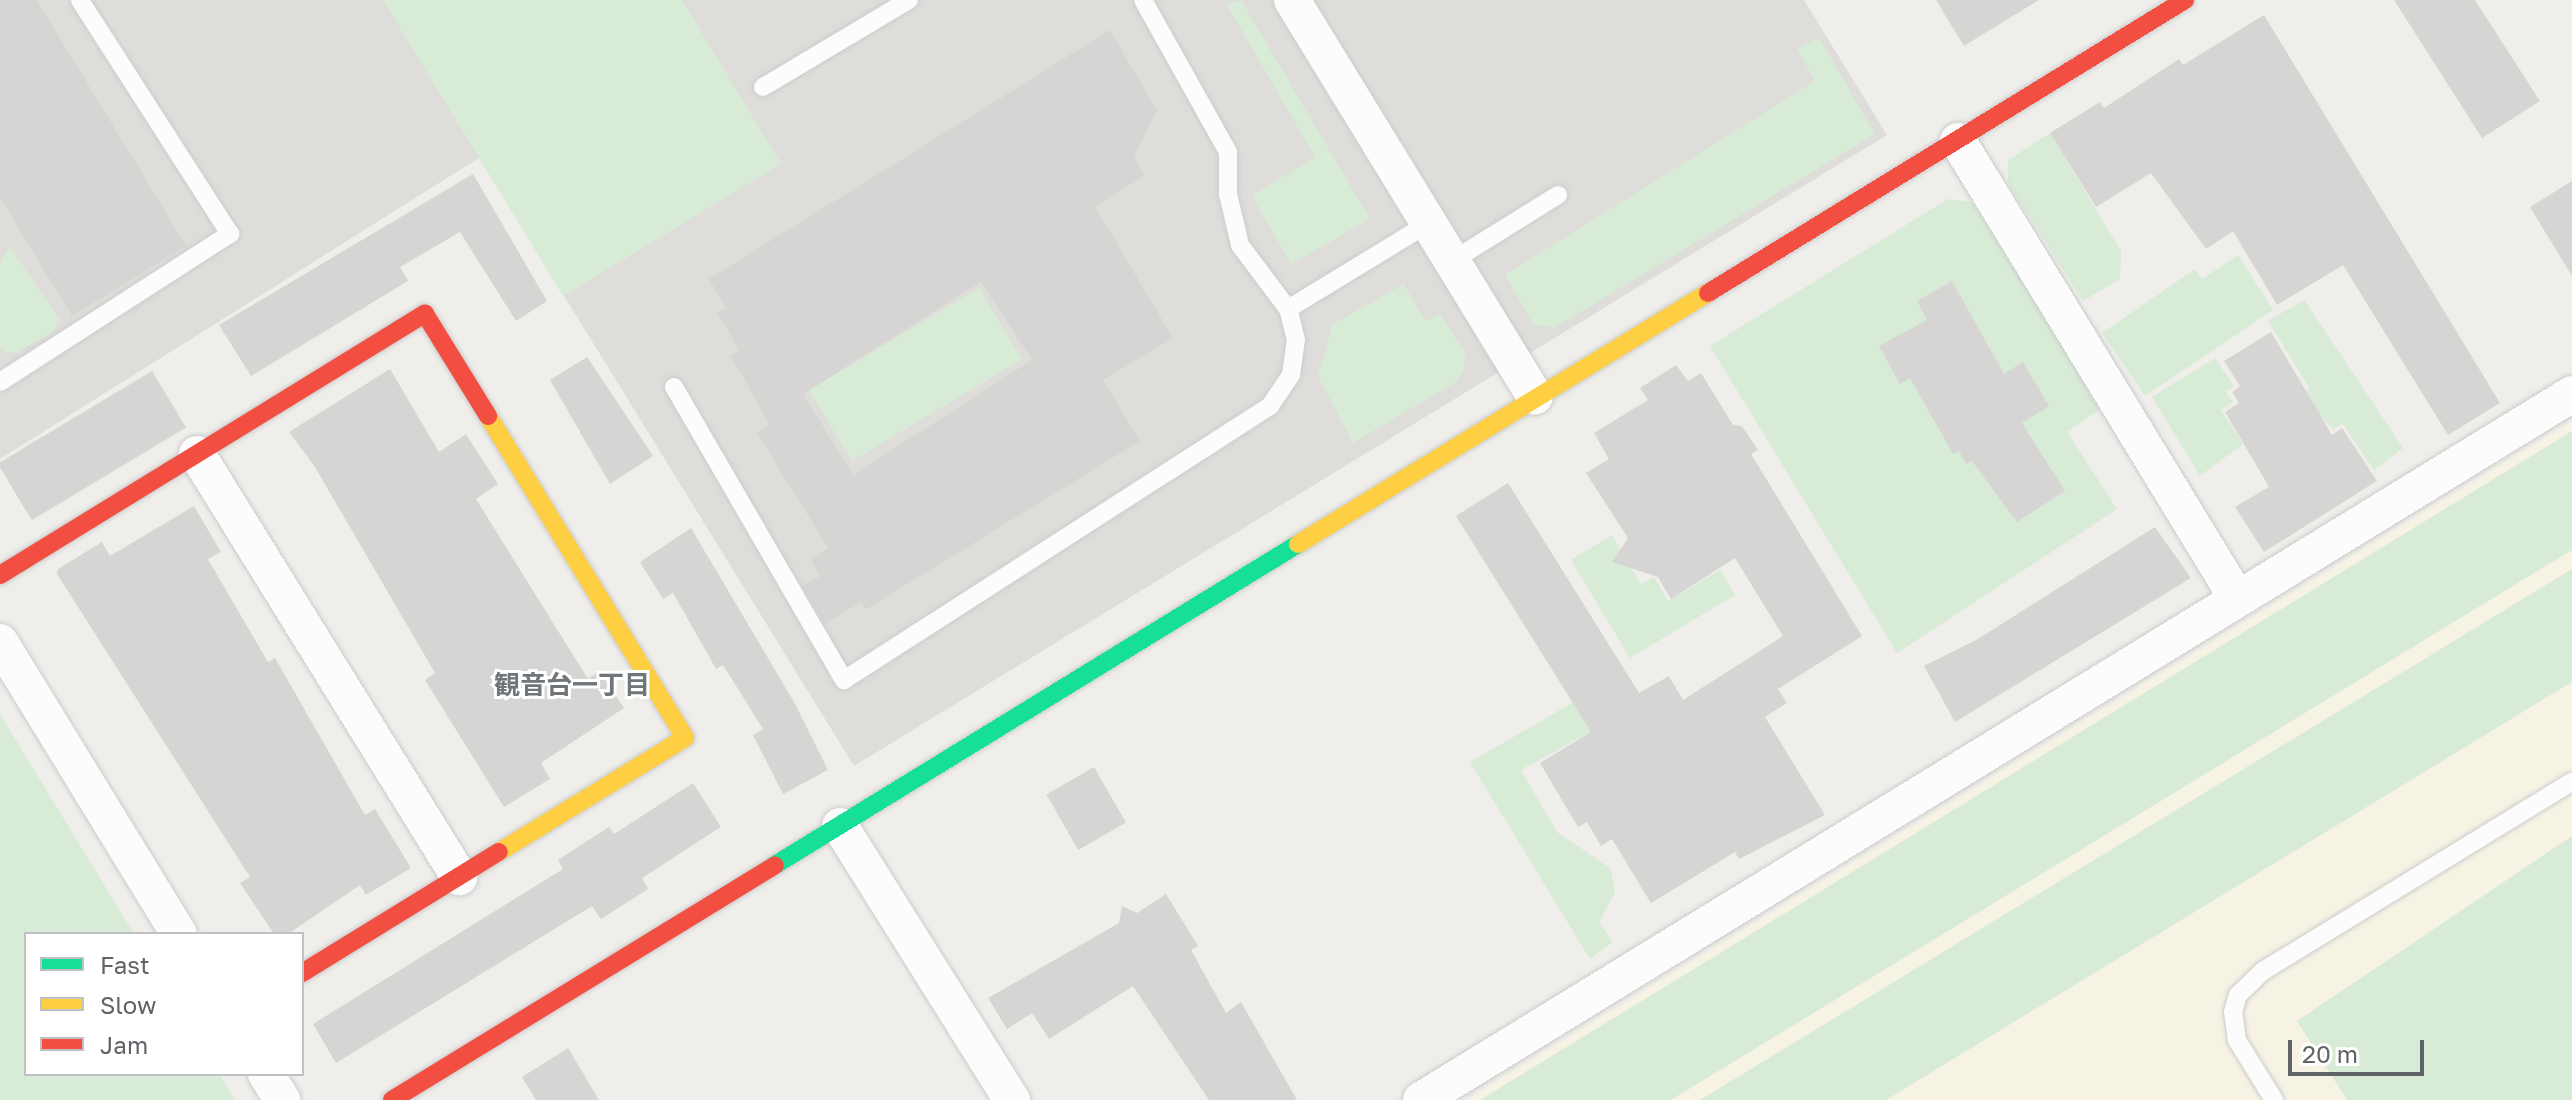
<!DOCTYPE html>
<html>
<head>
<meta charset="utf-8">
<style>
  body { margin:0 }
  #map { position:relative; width:2572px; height:1100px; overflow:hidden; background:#efeeea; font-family:"Golos Text","Noto Sans JP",sans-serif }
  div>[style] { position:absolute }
  .commercial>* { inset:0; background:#f7f3e4 }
  .industrial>* { inset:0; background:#dfddda }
  .green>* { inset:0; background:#d8ebd6; transform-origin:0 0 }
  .building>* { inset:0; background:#d6d5d3; transform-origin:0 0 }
  .roads { filter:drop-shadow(0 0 2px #cbcccc) drop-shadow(0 0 2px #cbcccc) }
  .lane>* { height:18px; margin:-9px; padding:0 9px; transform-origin:9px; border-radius:9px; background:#fdfcfc }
  .street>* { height:36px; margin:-18px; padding:0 18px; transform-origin:18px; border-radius:18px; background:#fdfcfc }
  .fast>* { height:18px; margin:-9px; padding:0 9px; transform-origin:9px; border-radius:9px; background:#16e098 }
  .slow>* { height:18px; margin:-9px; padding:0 9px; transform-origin:9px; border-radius:9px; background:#ffcf43 }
  .jam>* { height:18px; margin:-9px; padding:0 9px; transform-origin:9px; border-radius:9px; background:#f24e42 }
  span { translate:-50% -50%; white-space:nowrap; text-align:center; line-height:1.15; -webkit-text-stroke:6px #fff; paint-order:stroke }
  .neighbourhood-label { font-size:26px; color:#70757a; font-weight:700 }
  .legend { position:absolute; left:24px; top:932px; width:280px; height:144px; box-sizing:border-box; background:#fff; border:2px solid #bfc1c3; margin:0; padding:10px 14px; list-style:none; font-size:24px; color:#5f6368 }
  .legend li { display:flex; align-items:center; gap:16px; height:40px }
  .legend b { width:40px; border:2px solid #bfc1c3 }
  .scale { position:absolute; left:2288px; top:1040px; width:136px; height:36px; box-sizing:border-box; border:4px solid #5f6368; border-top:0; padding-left:10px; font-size:24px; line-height:28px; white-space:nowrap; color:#5f6368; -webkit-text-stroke:6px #fff; paint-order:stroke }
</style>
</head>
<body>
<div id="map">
  <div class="commercial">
    <i style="clip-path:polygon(2572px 421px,2572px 1100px,1466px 1100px)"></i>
  </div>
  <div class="industrial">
    <i style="clip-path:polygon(0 0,1804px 0,1887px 135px,854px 766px,479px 158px,0 459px)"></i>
  </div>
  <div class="green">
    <i style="clip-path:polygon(383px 0,682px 0,781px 164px,563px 296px)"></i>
    <i style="clip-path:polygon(1241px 0,1370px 219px,1291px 264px,1252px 196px,1315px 157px,1227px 5px)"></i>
    <i style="clip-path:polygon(1819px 38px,1875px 134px,1554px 328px,1533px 324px,1505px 275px,1815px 81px,1797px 49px)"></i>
    <i style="clip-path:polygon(2050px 133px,2121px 251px,2120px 279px,2083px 301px,2008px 183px,2008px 160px)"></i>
    <i style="clip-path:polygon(1948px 199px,1972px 202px,2103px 407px,2067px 432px,2117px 509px,1897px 653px,1710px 346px)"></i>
    <i style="clip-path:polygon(9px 246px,60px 320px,52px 332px,18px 352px,5px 352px,0 345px,0 265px)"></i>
    <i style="clip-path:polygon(2238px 255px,2273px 310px,2145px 396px,2102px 333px,2195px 269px,2202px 279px)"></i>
    <i style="clip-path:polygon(1404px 284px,1425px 321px,1440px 314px,1465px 353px,1464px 368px,1456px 382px,1353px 443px,1318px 376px,1333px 324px)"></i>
    <i style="left:979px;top:288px;width:83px;height:198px;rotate:59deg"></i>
    <i style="clip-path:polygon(2304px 300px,2403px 448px,2374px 470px,2343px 424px,2333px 429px,2324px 420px,2277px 449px,2290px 400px,2310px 389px,2268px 321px)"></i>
    <i style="clip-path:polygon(2215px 358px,2234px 386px,2226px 392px,2233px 402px,2221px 410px,2243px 444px,2200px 476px,2152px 397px)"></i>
    <i style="clip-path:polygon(2572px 431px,2572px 550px,1671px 1100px,1480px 1100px)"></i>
    <i style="clip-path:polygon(1612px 535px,1641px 584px,1654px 577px,1668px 601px,1720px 570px,1735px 595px,1630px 658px,1571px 560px)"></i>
    <i style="clip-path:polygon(2572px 569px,2572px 682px,1886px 1100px,1700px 1100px)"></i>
    <i style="clip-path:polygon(1586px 695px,1607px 723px,1521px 770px,1557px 832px,1610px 868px,1615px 892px,1599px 923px,1613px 942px,1590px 959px,1470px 762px)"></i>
    <i style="clip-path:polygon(0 714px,134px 934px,26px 934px,26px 1074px,219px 1074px,235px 1100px,0 1100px)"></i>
    <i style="clip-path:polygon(2572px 836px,2572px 1100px,2347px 1100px,2297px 1021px)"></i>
  </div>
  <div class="building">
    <i style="clip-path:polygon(0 0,37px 0,186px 246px,72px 316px,0 197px)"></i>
    <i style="clip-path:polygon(1936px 0,2039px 0,1964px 46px)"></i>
    <i style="clip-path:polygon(2394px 0,2475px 0,2540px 101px,2482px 138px)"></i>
    <i style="clip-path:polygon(2264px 15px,2500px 403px,2448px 435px,2343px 265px,2277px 305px,2233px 231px,2206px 249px,2151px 173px,2096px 207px,2050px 133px,2100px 102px,2104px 108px,2179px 59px,2183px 65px)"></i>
    <i style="clip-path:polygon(evenodd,1110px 30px,1157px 110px,1134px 157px,1145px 175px,1095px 207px,1173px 338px,1103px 380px,1140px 441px,865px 610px,861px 602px,825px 624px,803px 586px,820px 576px,811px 560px,828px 548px,757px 433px,770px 425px,731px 356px,739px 350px,717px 313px,726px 308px,709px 279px,1110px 30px,981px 282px,1032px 360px,853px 475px,803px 394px,981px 282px)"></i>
    <i style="clip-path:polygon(473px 174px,547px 301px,516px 321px,460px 232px,400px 267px,408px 281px,251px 376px,219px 325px)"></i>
    <i style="clip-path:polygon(2572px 181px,2572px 276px,2530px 207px)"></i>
    <i style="clip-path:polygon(1952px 281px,2004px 374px,2023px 362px,2049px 406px,2022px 423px,2065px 491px,2017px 522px,1972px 461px,1966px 464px,1959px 451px,1953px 454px,1910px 378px,1900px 384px,1879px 346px,1927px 320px,1917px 301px)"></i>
    <i style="clip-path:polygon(2271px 332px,2332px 435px,2342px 428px,2377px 481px,2264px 552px,2235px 507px,2269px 487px,2225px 412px,2239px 403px,2232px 392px,2240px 386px,2224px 361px)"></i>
    <i style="clip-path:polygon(587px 357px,653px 456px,610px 484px,550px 380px)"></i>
    <i style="clip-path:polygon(1676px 365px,1688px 381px,1701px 373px,1733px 425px,1742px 426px,1758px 450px,1751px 454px,1862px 636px,1778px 689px,1787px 703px,1765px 717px,1825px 815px,1739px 859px,1735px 852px,1651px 903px,1612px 839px,1601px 846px,1587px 822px,1578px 827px,1540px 763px,1591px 732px,1456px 516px,1508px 483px,1639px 693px,1669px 676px,1683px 700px,1783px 636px,1735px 558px,1671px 599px,1658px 577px,1612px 562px,1628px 538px,1586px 473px,1609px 459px,1594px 433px,1648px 400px,1640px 388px)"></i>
    <i style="clip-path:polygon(390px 369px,439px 452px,466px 434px,498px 484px,476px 499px,588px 679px,599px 671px,624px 708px,541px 763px,550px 779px,504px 807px,425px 680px,435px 673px,315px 467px,289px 432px)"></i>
    <i style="left:152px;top:371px;width:66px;height:180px;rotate:59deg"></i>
    <i style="clip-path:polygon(194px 506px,221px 552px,208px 559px,268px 662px,275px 658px,365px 815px,375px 809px,411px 868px,366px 895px,360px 885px,288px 934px,274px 934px,240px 883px,250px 877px,57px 574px,58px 569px,102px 542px,110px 556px)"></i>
    <i style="clip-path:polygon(2155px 527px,2191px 578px,1955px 722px,1924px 666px,1978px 639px)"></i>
    <i style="clip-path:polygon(691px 528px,794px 702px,828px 770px,783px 794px,753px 735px,763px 729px,723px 665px,716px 669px,673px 593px,663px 599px,640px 562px)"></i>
    <i style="left:1094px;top:767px;width:64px;height:55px;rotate:60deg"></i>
    <i style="clip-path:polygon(693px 783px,721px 827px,642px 878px,648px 889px,601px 919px,592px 906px,336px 1063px,313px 1024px,563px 869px,558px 860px,609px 827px,614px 834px)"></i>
    <i style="clip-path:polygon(1166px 894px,1198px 946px,1191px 950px,1226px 1013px,1241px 1002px,1297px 1100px,1209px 1100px,1133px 986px,1049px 1039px,1032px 1013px,1007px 1029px,988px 998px,1119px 923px,1122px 906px,1137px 913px)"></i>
    <i style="clip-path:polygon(568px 1048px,599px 1100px,536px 1100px,522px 1077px)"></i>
  </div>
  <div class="roads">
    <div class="lane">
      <i style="left:763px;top:87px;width:170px;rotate:-30.8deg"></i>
      <i style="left:1452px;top:261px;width:125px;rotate:-31.9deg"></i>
      <i style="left:1288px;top:309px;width:165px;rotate:-31.4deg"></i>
      <i style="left:0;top:382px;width:274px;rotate:-32.8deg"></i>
      <i style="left:230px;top:234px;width:278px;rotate:-122.7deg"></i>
      <i style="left:674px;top:387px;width:339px;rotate:59.9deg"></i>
      <i style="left:844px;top:680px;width:507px;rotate:-32.75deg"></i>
      <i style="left:1270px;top:406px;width:37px;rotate:-56deg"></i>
      <i style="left:1291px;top:375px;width:35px;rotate:-82deg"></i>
      <i style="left:1296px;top:340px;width:32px;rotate:-104deg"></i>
      <i style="left:1288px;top:309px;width:80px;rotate:-126.9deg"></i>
      <i style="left:1240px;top:245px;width:52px;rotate:-103.2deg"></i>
      <i style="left:1228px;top:194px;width:42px;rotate:-90deg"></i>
      <i style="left:1228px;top:152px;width:174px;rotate:-119.2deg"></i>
      <i style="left:2274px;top:1100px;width:70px;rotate:-121.7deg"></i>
      <i style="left:2237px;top:1040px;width:28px;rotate:-98deg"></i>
      <i style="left:2233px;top:1012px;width:18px;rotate:-74deg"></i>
      <i style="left:2238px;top:995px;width:35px;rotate:-44deg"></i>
      <i style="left:2263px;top:971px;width:362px;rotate:-31.5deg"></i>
    </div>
    <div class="street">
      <i style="left:1292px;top:0;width:465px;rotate:58.5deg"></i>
      <i style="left:1958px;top:141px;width:535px;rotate:58.6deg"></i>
      <i style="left:197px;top:454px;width:498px;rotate:58.2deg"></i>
      <i style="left:0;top:642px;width:342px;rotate:58.5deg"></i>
      <i style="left:840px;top:826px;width:324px;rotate:57.9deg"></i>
      <i style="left:266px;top:1074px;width:31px;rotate:58deg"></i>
      <i style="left:1421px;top:1100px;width:1350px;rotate:-31.52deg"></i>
    </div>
    <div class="fast">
      <i style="left:775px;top:865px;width:614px;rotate:-31.54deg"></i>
    </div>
    <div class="slow">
      <i style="left:488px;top:416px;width:377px;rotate:58.5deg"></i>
      <i style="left:685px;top:738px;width:218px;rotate:148.5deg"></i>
      <i style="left:1298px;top:544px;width:481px;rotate:-31.5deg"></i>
    </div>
    <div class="jam">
      <i style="left:1708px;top:293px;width:560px;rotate:-31.56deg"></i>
      <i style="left:0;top:575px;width:499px;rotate:-31.6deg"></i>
      <i style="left:425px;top:314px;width:120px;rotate:58.3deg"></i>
      <i style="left:302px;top:973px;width:231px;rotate:-31.6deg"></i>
      <i style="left:392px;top:1100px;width:449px;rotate:-31.5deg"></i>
    </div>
  </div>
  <div class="neighbourhood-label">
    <span style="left:572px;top:685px">観音台一丁目</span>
  </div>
  <ul class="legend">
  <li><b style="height:10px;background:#16e098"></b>Fast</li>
  <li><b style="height:10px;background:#ffcf43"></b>Slow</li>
  <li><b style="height:10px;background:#f24e42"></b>Jam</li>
  </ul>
  <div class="scale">20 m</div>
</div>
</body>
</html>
